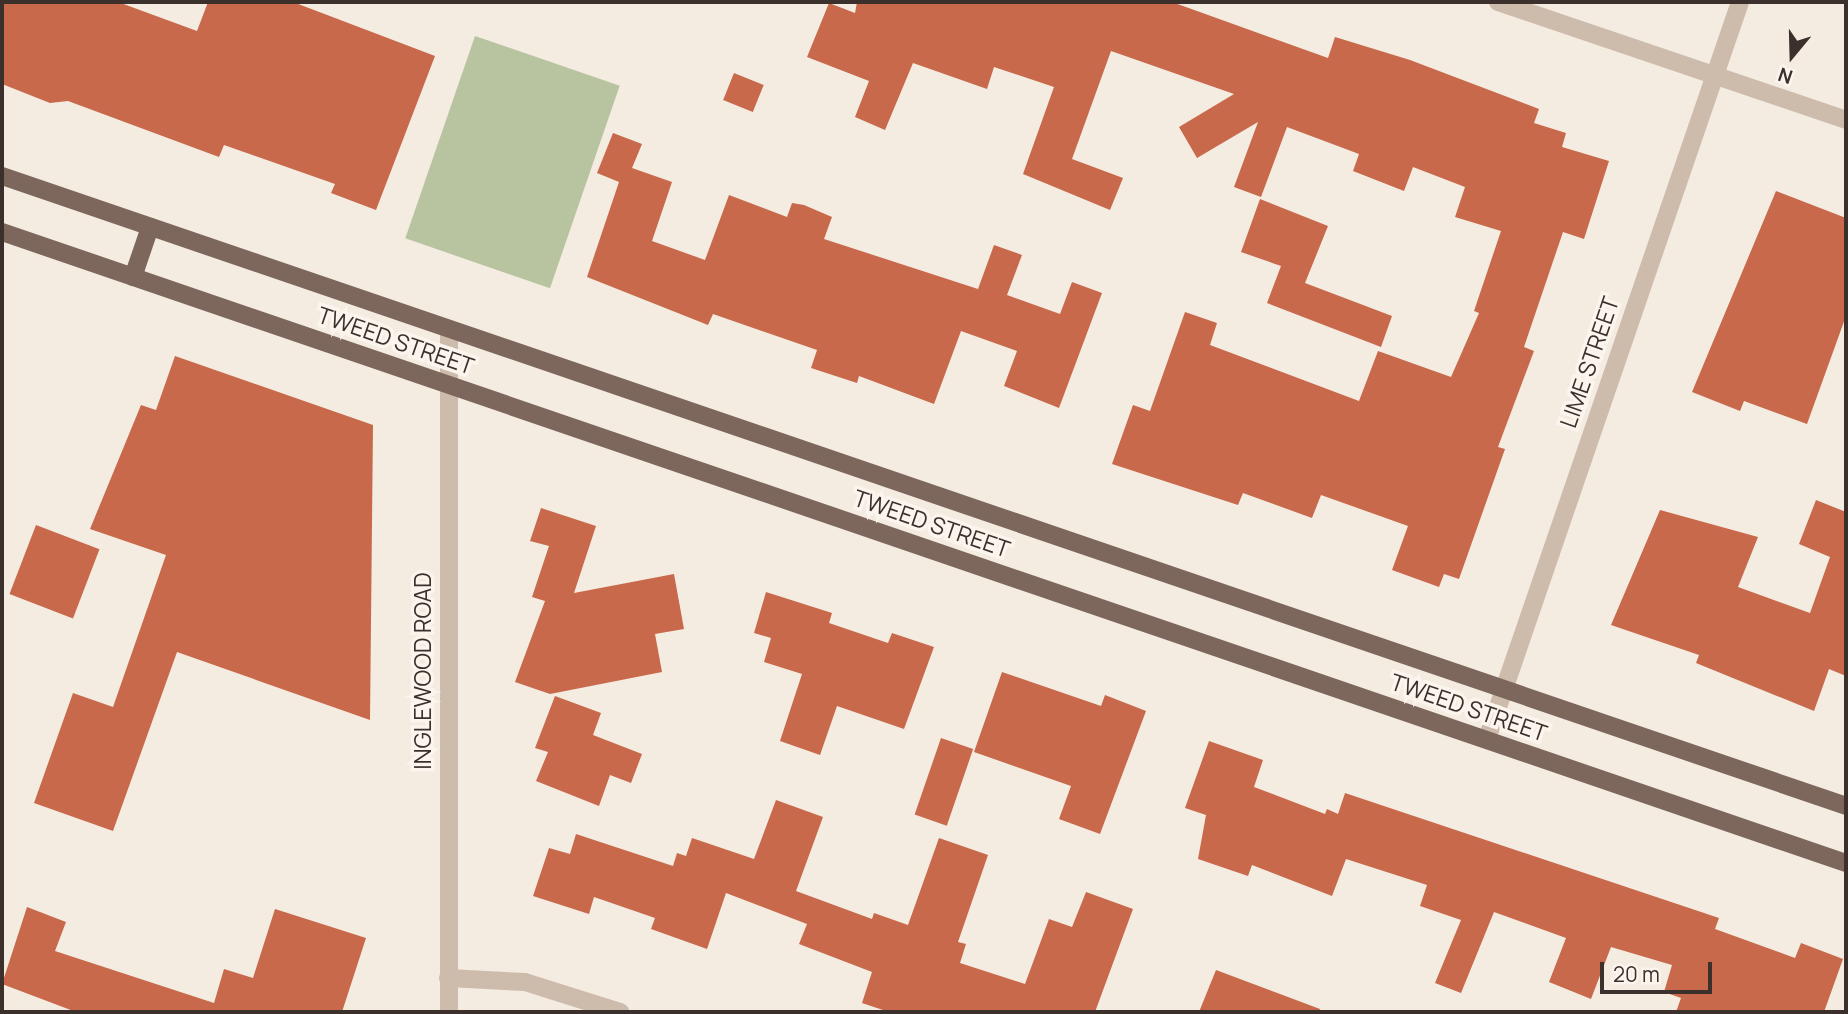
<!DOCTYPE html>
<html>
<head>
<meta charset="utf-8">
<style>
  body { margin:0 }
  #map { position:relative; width:1848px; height:1014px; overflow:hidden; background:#f4ebe1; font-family:Manrope,sans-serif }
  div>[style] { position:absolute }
  .green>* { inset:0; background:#b8c4a0; transform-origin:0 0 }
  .building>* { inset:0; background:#c8694b; transform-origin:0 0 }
  .minor>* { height:18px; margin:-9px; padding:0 9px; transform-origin:9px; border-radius:9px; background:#cdbbac }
  .major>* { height:18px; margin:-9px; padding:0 9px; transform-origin:9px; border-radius:9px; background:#7d675c }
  span { translate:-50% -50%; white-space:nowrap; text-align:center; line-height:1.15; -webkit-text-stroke:7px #fbf5ee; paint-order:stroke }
  .street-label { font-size:23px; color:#3b302b }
  .frame { position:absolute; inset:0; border:4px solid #3b302b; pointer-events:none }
  .north { position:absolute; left:1757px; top:21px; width:70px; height:70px; -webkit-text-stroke:5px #fbf5ee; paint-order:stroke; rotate:199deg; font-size:19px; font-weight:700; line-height:28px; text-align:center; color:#3b302b }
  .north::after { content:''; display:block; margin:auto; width:24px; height:32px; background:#3b302b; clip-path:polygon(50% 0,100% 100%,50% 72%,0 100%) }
  .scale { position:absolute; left:1600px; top:962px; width:112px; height:32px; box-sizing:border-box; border:4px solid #3b302b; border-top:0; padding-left:9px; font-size:21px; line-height:24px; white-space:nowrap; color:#3b302b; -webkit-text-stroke:5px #fbf5ee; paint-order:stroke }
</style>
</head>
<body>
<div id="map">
  <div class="green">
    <i style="left:475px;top:36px;width:153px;height:214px;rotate:19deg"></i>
  </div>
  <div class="building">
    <i style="clip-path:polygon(2px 2px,118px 2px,197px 31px,208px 2px,293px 2px,435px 56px,376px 210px,331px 193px,335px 184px,224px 145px,219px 157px,68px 101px,50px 103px,2px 84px)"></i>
    <i style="clip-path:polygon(857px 2px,1172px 2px,1328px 58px,1335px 37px,1410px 60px,1539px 109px,1534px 123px,1566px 133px,1562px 147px,1609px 161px,1584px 239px,1563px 232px,1524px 347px,1534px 351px,1498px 447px,1505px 449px,1459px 579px,1444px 574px,1439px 587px,1392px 570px,1408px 526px,1321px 495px,1312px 518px,1243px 493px,1238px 505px,1112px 464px,1133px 405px,1150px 411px,1185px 312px,1217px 323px,1210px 345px,1359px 401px,1378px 351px,1451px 377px,1479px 313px,1474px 311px,1501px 231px,1455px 217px,1465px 187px,1413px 167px,1404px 191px,1353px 171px,1359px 154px,1287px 127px,1261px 197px,1234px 187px,1258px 122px,1197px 158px,1179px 127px,1234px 94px,1111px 51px,1072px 159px,1123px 178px,1110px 210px,1023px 174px,1054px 87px,994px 67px,987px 89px,913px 63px,885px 130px,855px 117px,869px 81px,807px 57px,829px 3px,855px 13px)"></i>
    <i style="left:734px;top:73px;width:32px;height:29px;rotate:22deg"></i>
    <i style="clip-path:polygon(613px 133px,642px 144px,632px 168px,672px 182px,652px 241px,705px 260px,729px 195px,787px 217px,792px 203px,804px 205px,832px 217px,824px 239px,978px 289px,994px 245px,1022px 255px,1007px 295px,1060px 314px,1072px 282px,1102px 293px,1059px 408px,1004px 386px,1017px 351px,961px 331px,934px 404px,859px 376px,857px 383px,811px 368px,817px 350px,713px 314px,708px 325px,587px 277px,619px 182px,597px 173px)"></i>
    <i style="clip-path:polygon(1776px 191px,1846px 218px,1846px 316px,1807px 424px,1744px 401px,1740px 411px,1692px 392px)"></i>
    <i style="clip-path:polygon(1260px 199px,1328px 226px,1305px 283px,1392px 316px,1381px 347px,1267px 303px,1281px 266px,1241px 252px)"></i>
    <i style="clip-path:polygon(175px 356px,373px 425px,370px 720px,177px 652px,113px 831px,34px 803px,73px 693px,113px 707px,166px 555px,90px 529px,141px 405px,156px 410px)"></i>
    <i style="clip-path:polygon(1816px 500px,1846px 512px,1846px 676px,1829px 669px,1814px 711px,1696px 663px,1699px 655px,1611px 625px,1660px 510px,1758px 537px,1738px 587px,1810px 613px,1830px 557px,1799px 544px)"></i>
    <i style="clip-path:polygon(541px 508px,596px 526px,574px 593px,674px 574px,684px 629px,655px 634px,662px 672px,550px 694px,515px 682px,545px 601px,532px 597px,549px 546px,530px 541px)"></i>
    <i style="left:36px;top:525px;width:68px;height:74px;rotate:21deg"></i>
    <i style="clip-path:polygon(766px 592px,832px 613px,829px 623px,888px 643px,892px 633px,934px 647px,904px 729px,837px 706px,820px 755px,780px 741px,802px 674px,764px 662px,771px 638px,754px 633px)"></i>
    <i style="clip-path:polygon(1002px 672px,1101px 706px,1105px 695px,1146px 711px,1100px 834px,1059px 819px,1071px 786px,974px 752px)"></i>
    <i style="clip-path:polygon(555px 696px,601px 713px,593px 735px,642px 754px,631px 783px,610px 775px,599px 806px,536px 781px,548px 752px,535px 748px)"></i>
    <i style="left:941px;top:738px;width:34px;height:81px;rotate:19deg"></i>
    <i style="clip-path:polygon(1209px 741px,1263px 760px,1254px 787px,1325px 814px,1327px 809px,1338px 814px,1345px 793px,1719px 918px,1715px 929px,1795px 958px,1801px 943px,1843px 959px,1824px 1012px,1676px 1012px,1681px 998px,1664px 992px,1672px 965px,1611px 947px,1591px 999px,1549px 982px,1566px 938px,1494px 912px,1461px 993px,1435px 983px,1461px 920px,1420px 906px,1427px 885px,1346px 859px,1332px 896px,1252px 865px,1248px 876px,1198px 859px,1206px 815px,1185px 808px)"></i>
    <i style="clip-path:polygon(776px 800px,823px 817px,796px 891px,872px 919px,874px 913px,908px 925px,939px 838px,988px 855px,958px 942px,966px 944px,960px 963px,1025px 984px,1049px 919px,1072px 927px,1086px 892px,1133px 909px,1095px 1012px,889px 1012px,862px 1003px,872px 972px,799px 944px,807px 924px,726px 893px,707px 949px,651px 929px,655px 918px,594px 897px,589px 914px,533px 896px,549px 848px,570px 854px,576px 834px,673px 866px,677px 853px,686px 856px,692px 838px,754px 859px)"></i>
    <i style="clip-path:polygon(27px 907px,66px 922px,55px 951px,214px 1003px,224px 969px,253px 978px,275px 909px,366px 938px,342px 1012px,76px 1012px,2px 984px)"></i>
    <i style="clip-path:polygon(1216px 970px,1320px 1009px,1319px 1012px,1199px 1012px)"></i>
  </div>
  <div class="minor">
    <i style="left:1498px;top:2px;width:367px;rotate:18.7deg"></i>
    <i style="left:1487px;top:739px;width:779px;rotate:-71.05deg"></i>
    <i style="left:448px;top:978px;width:77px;rotate:3deg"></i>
    <i style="left:525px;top:982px;width:100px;rotate:17.5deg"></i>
    <i style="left:449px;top:1012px;width:683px;rotate:-90deg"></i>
  </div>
  <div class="major">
    <i style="left:2px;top:176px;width:1949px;rotate:18.86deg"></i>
    <i style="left:2px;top:232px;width:1949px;rotate:18.89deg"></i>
    <i style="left:133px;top:277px;width:53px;rotate:-71.2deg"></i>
  </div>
  <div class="street-label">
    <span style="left:396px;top:340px;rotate:19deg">TWEED STREET</span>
    <span style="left:1589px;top:362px;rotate:-71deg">LIME STREET</span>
    <span style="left:932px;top:523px;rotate:19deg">TWEED STREET</span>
    <span style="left:422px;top:671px;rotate:-90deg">INGLEWOOD ROAD</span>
    <span style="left:1469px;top:707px;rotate:19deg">TWEED STREET</span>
  </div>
  <div class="frame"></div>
  <div class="north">N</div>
  <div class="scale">20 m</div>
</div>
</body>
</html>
